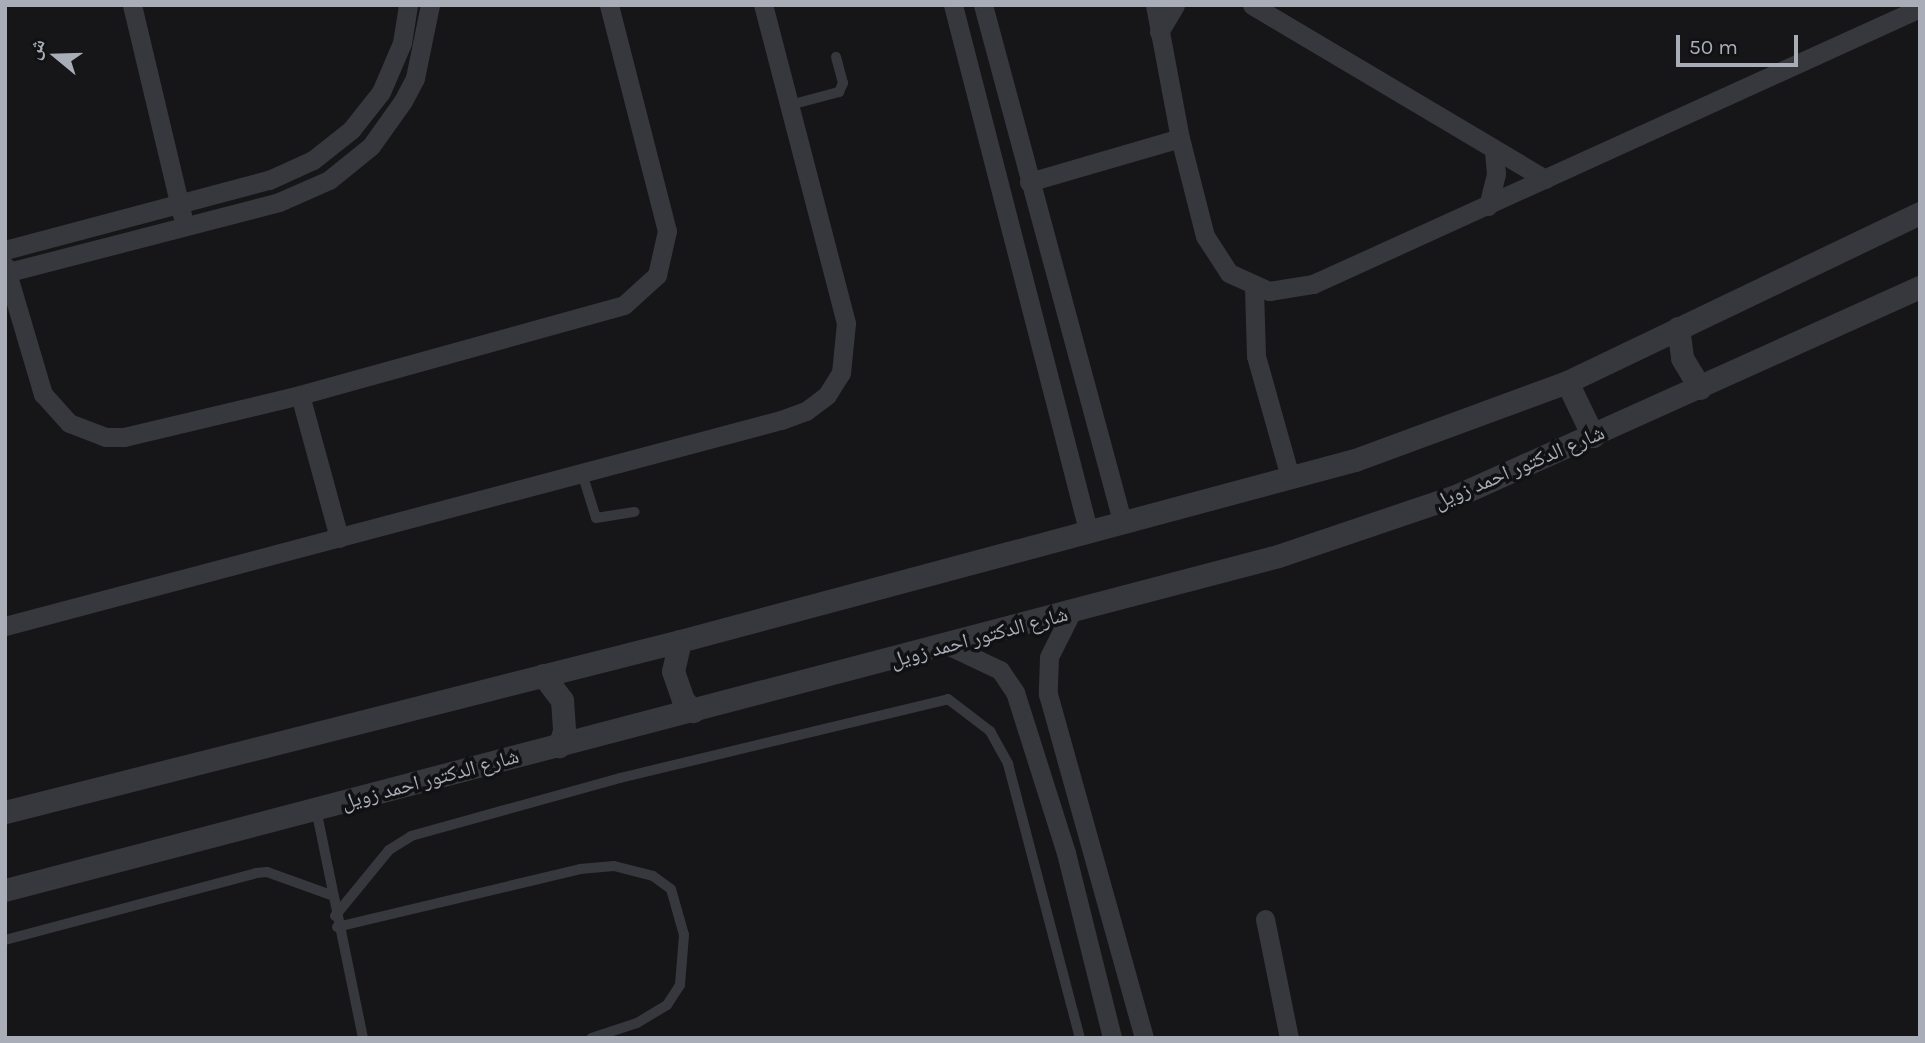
<!DOCTYPE html>
<html>
<head>
<meta charset="utf-8">
<style>
  body { margin:0 }
  #map { position:relative; width:1925px; height:1043px; overflow:hidden; background:#161618; font-family:Karla,"Noto Naskh Arabic",sans-serif }
  div>[style] { position:absolute }
  .service>* { height:10px; margin:-5px; padding:0 5px; transform-origin:5px; border-radius:5px; background:#37383d }
  .minor>* { height:19px; margin:-9.5px; padding:0 9.5px; transform-origin:9.5px; border-radius:9.5px; background:#37383d }
  .tertiary>* { height:23px; margin:-11.5px; padding:0 11.5px; transform-origin:11.5px; border-radius:11.5px; background:#37383d }
  span { translate:-50% -50%; white-space:nowrap; text-align:center; line-height:1.15; -webkit-text-stroke:7px #111113; paint-order:stroke }
  .street-label { font-size:21px; color:#a8adb8 }
  .frame { position:absolute; inset:0; border:7px solid #a8adb8; pointer-events:none }
  .north { position:absolute; left:21px; top:21px; width:70px; height:70px; -webkit-text-stroke:5px #111113; paint-order:stroke; rotate:289deg; font-size:19px; font-weight:700; line-height:28px; text-align:center; color:#a8adb8 }
  .north::after { content:''; display:block; margin:auto; width:24px; height:32px; background:#a8adb8; clip-path:polygon(50% 0,100% 100%,50% 72%,0 100%) }
  .scale { position:absolute; left:1676px; top:35px; width:122px; height:32px; box-sizing:border-box; border:4px solid #a8adb8; border-top:0; padding-left:9px; font-size:21px; line-height:24px; white-space:nowrap; color:#a8adb8; -webkit-text-stroke:5px #111113; paint-order:stroke }
</style>
</head>
<body>
<div id="map">
  <div class="service">
    <i style="left:790px;top:105px;width:51px;rotate:-14.9deg"></i>
    <i style="left:839px;top:92px;width:10px;rotate:-66deg"></i>
    <i style="left:843px;top:83px;width:27px;rotate:-105deg"></i>
    <i style="left:582px;top:473px;width:47px;rotate:72.7deg"></i>
    <i style="left:596px;top:518px;width:39px;rotate:-9deg"></i>
    <i style="left:316px;top:809px;width:234px;rotate:78.4deg"></i>
    <i style="left:335px;top:916px;width:85px;rotate:-50.7deg"></i>
    <i style="left:389px;top:850px;width:26px;rotate:-32deg"></i>
    <i style="left:411px;top:836px;width:217px;rotate:-15.5deg"></i>
    <i style="left:620px;top:778px;width:337px;rotate:-13.5deg"></i>
    <i style="left:948px;top:699px;width:53px;rotate:37.3deg"></i>
    <i style="left:990px;top:731px;width:38px;rotate:61deg"></i>
    <i style="left:1008px;top:764px;width:283px;rotate:75.3deg"></i>
    <i style="left:337px;top:927px;width:250px;rotate:-13.4deg"></i>
    <i style="left:580px;top:869px;width:34px;rotate:-5deg"></i>
    <i style="left:614px;top:866px;width:40px;rotate:14.4deg"></i>
    <i style="left:653px;top:876px;width:22px;rotate:36deg"></i>
    <i style="left:671px;top:889px;width:48px;rotate:74.2deg"></i>
    <i style="left:684px;top:935px;width:50px;rotate:94.6deg"></i>
    <i style="left:680px;top:985px;width:24px;rotate:123deg"></i>
    <i style="left:667px;top:1005px;width:35px;rotate:149deg"></i>
    <i style="left:637px;top:1023px;width:48px;rotate:161.9deg"></i>
    <i style="left:5px;top:940px;width:260px;rotate:-14.9deg"></i>
    <i style="left:256px;top:873px;width:11px;rotate:-5deg"></i>
    <i style="left:267px;top:872px;width:68px;rotate:19.8deg"></i>
  </div>
  <div class="minor">
    <i style="left:132px;top:5px;width:216px;rotate:76.6deg"></i>
    <i style="left:953px;top:5px;width:542px;rotate:75.58deg"></i>
    <i style="left:983px;top:5px;width:534px;rotate:74.92deg"></i>
    <i style="left:1155px;top:5px;width:135px;rotate:79.4deg"></i>
    <i style="left:1180px;top:138px;width:101px;rotate:75.7deg"></i>
    <i style="left:1205px;top:236px;width:44px;rotate:57deg"></i>
    <i style="left:1229px;top:273px;width:44px;rotate:24.2deg"></i>
    <i style="left:1269px;top:291px;width:45px;rotate:-9deg"></i>
    <i style="left:1313px;top:284px;width:667px;rotate:-24.45deg"></i>
    <i style="left:1252px;top:5px;width:341px;rotate:30.7deg"></i>
    <i style="left:1159px;top:32px;width:31px;rotate:-59deg"></i>
    <i style="left:1029px;top:182px;width:157px;rotate:-16.2deg"></i>
    <i style="left:1488px;top:206px;width:33px;rotate:-76deg"></i>
    <i style="left:1496px;top:174px;width:25px;rotate:-95deg"></i>
    <i style="left:5px;top:250px;width:273px;rotate:-14.9deg"></i>
    <i style="left:269px;top:180px;width:48px;rotate:-24.4deg"></i>
    <i style="left:313px;top:160px;width:48px;rotate:-38.3deg"></i>
    <i style="left:351px;top:130px;width:48px;rotate:-51.7deg"></i>
    <i style="left:381px;top:92px;width:53px;rotate:-66.8deg"></i>
    <i style="left:402px;top:43px;width:38px;rotate:-81deg"></i>
    <i style="left:5px;top:266px;width:134px;rotate:73.5deg"></i>
    <i style="left:43px;top:394px;width:39px;rotate:48deg"></i>
    <i style="left:69px;top:423px;width:39px;rotate:21deg"></i>
    <i style="left:105px;top:437px;width:19px"></i>
    <i style="left:124px;top:437px;width:181px;rotate:-13.4deg"></i>
    <i style="left:300px;top:395px;width:336px;rotate:-15.5deg"></i>
    <i style="left:624px;top:305px;width:45px;rotate:-42.3deg"></i>
    <i style="left:657px;top:275px;width:45px;rotate:-77.2deg"></i>
    <i style="left:667px;top:231px;width:233px;rotate:-104.4deg"></i>
    <i style="left:5px;top:273px;width:283px;rotate:-14.5deg"></i>
    <i style="left:279px;top:202px;width:55px;rotate:-23.7deg"></i>
    <i style="left:329px;top:180px;width:54px;rotate:-39deg"></i>
    <i style="left:371px;top:146px;width:55px;rotate:-54.6deg"></i>
    <i style="left:403px;top:101px;width:26px;rotate:-62deg"></i>
    <i style="left:415px;top:78px;width:75px;rotate:-78.4deg"></i>
    <i style="left:1254px;top:288px;width:68px;rotate:88.3deg"></i>
    <i style="left:1256px;top:356px;width:126px;rotate:74.3deg"></i>
    <i style="left:300px;top:395px;width:148px;rotate:74.7deg"></i>
    <i style="left:1071px;top:613px;width:49px;rotate:116.6deg"></i>
    <i style="left:1049px;top:657px;width:37px;rotate:92deg"></i>
    <i style="left:1048px;top:694px;width:357px;rotate:74.4deg"></i>
    <i style="left:5px;top:626px;width:803px;rotate:-14.87deg"></i>
    <i style="left:781px;top:420px;width:27px;rotate:-20deg"></i>
    <i style="left:806px;top:411px;width:26px;rotate:-37deg"></i>
    <i style="left:827px;top:395px;width:26px;rotate:-58deg"></i>
    <i style="left:841px;top:373px;width:50px;rotate:-84.3deg"></i>
    <i style="left:846px;top:323px;width:329px;rotate:-104.6deg"></i>
    <i style="left:947px;top:645px;width:59px;rotate:25.3deg"></i>
    <i style="left:1000px;top:670px;width:27px;rotate:56deg"></i>
    <i style="left:1015px;top:692px;width:169px;rotate:72.4deg"></i>
    <i style="left:1066px;top:853px;width:191px;rotate:76deg"></i>
    <i style="left:1265px;top:919px;width:121px;rotate:78.6deg"></i>
  </div>
  <div class="tertiary">
    <i style="left:1678px;top:328px;width:30px;rotate:82deg"></i>
    <i style="left:1682px;top:358px;width:35px;rotate:59deg"></i>
    <i style="left:1567px;top:382px;width:60px;rotate:64.3deg"></i>
    <i style="left:680px;top:641px;width:31px;rotate:103deg"></i>
    <i style="left:673px;top:671px;width:31px;rotate:71deg"></i>
    <i style="left:683px;top:700px;width:15px;rotate:48deg"></i>
    <i style="left:543px;top:675px;width:31px;rotate:53deg"></i>
    <i style="left:562px;top:700px;width:31px;rotate:86deg"></i>
    <i style="left:564px;top:731px;width:16px;rotate:108deg"></i>
    <i style="left:5px;top:812px;width:696px;rotate:-14.22deg"></i>
    <i style="left:680px;top:641px;width:699px;rotate:-15.01deg"></i>
    <i style="left:1355px;top:460px;width:226px;rotate:-20.2deg"></i>
    <i style="left:1567px;top:382px;width:391px;rotate:-25.6deg"></i>
    <i style="left:5px;top:890px;width:1316px;rotate:-14.7deg"></i>
    <i style="left:1278px;top:556px;width:190px;rotate:-18.7deg"></i>
    <i style="left:1458px;top:495px;width:507px;rotate:-24.24deg"></i>
  </div>
  <div class="street-label">
    <span style="left:1519px;top:467px;rotate:-23deg">شارع الدكتور احمد زويل</span>
    <span style="left:979px;top:637px;rotate:-15deg">شارع الدكتور احمد زويل</span>
    <span style="left:430px;top:779px;rotate:-15deg">شارع الدكتور احمد زويل</span>
  </div>
  <div class="frame"></div>
  <div class="north">ش</div>
  <div class="scale">50 m</div>
</div>
</body>
</html>
